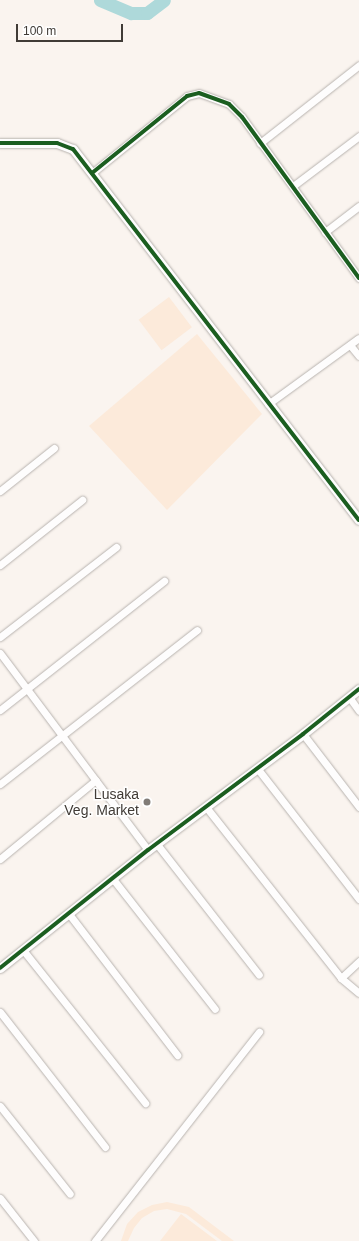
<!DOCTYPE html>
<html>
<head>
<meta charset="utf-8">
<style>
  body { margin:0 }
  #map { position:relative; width:359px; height:1241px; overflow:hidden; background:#faf4ef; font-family:Arial,sans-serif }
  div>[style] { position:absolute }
  .green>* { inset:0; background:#fceada; transform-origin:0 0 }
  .river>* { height:13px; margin:-6.5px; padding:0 6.5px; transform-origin:6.5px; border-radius:6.5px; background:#aed9da }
  .roads { filter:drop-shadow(0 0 1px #b8b3af) drop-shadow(0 0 1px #b8b3af) }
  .street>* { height:7px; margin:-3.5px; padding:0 3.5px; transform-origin:3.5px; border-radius:3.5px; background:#fefdfd }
  .secondary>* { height:9px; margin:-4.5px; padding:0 4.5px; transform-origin:4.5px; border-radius:4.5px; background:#fefdfd }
  .cycleway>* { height:4px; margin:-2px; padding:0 2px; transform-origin:2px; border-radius:2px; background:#1b5e20 }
  .dots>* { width:11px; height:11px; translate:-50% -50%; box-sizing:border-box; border:2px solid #fff; border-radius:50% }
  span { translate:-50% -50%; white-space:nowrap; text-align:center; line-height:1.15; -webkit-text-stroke:3px #fff; paint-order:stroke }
  .poi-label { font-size:14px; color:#403b36 }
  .right { translate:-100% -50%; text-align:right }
  .scale { position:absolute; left:16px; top:24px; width:107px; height:18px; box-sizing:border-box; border:2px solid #403b36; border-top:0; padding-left:5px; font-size:12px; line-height:14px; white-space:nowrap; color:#403b36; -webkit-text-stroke:3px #fff; paint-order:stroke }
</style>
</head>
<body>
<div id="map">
  <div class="green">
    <i style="left:169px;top:297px;width:38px;height:38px;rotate:53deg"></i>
    <i style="clip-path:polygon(197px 334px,262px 414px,167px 510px,89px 426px)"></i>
    <i style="clip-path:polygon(167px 1202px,189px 1207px,234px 1241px,222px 1241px,186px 1214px,167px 1209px,154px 1211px,142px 1218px,134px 1228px,128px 1241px,121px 1241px,127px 1224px,138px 1212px,152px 1205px)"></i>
    <i style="clip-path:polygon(181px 1214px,217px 1241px,160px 1241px)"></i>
  </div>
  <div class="river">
    <i style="left:100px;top:0;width:34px;rotate:23deg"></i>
    <i style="left:131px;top:13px;width:16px"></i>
    <i style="left:147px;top:13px;width:21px;rotate:-37deg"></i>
  </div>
  <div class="roads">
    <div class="street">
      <i style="left:260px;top:143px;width:126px;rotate:-38.2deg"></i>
      <i style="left:92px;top:173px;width:122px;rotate:-39deg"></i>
      <i style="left:187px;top:96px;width:12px;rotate:-14deg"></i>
      <i style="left:199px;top:93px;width:32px;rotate:20deg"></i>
      <i style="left:229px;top:104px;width:18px;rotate:45deg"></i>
      <i style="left:242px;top:117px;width:199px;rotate:54deg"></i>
      <i style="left:293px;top:186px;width:83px;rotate:-37.1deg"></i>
      <i style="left:325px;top:232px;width:43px;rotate:-37.4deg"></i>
      <i style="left:350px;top:345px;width:14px;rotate:51deg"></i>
      <i style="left:268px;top:404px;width:112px;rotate:-36deg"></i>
      <i style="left:0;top:491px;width:69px;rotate:-38.5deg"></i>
      <i style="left:0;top:565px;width:105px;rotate:-38.4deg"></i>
      <i style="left:0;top:637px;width:147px;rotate:-37.8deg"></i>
      <i style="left:0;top:653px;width:246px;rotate:53.1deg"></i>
      <i style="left:349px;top:697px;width:17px;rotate:54deg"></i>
      <i style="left:0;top:710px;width:209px;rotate:-38.2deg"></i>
      <i style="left:303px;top:734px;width:92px;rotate:52.5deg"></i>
      <i style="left:257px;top:768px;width:166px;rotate:52.1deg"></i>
      <i style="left:0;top:784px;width:250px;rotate:-38deg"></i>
      <i style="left:206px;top:807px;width:218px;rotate:51.7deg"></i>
      <i style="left:341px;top:978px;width:23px;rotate:40deg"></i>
      <i style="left:156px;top:843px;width:167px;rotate:52deg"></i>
      <i style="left:0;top:859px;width:124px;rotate:-39.5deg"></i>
      <i style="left:113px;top:879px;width:165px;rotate:51.9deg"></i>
      <i style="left:69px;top:914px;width:178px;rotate:52.5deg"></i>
      <i style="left:23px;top:950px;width:196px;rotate:51.4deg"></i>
      <i style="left:341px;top:978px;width:25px;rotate:-43deg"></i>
      <i style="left:0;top:1012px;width:171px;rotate:52.1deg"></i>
      <i style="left:0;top:1106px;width:112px;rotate:51.5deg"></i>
      <i style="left:0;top:1198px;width:55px;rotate:51.7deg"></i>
      <i style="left:95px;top:1241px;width:266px;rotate:-51.9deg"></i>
    </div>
    <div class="secondary">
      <i style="left:0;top:143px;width:57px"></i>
      <i style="left:57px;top:143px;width:17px;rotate:21deg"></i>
      <i style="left:73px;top:149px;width:468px;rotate:52.4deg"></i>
      <i style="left:0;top:968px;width:189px;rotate:-38.6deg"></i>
      <i style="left:148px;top:850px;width:194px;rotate:-36.8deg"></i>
      <i style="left:303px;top:734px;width:72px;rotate:-38.8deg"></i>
    </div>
  </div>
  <div class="cycleway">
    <i style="left:0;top:143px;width:57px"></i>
    <i style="left:57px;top:143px;width:17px;rotate:21deg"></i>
    <i style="left:73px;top:149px;width:468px;rotate:52.4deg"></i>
    <i style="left:92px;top:173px;width:122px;rotate:-39deg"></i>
    <i style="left:187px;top:96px;width:12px;rotate:-14deg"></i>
    <i style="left:199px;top:93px;width:32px;rotate:20deg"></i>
    <i style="left:229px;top:104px;width:18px;rotate:45deg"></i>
    <i style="left:242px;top:117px;width:199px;rotate:54deg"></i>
    <i style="left:0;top:968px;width:189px;rotate:-38.6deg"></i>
    <i style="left:148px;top:850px;width:194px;rotate:-36.8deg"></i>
    <i style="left:303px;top:734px;width:72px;rotate:-38.8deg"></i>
  </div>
  <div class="dots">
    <i style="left:147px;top:802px;background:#817c77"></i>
  </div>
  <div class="poi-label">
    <span class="right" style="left:139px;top:802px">Lusaka<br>Veg. Market</span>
  </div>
  <div class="scale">100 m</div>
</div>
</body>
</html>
